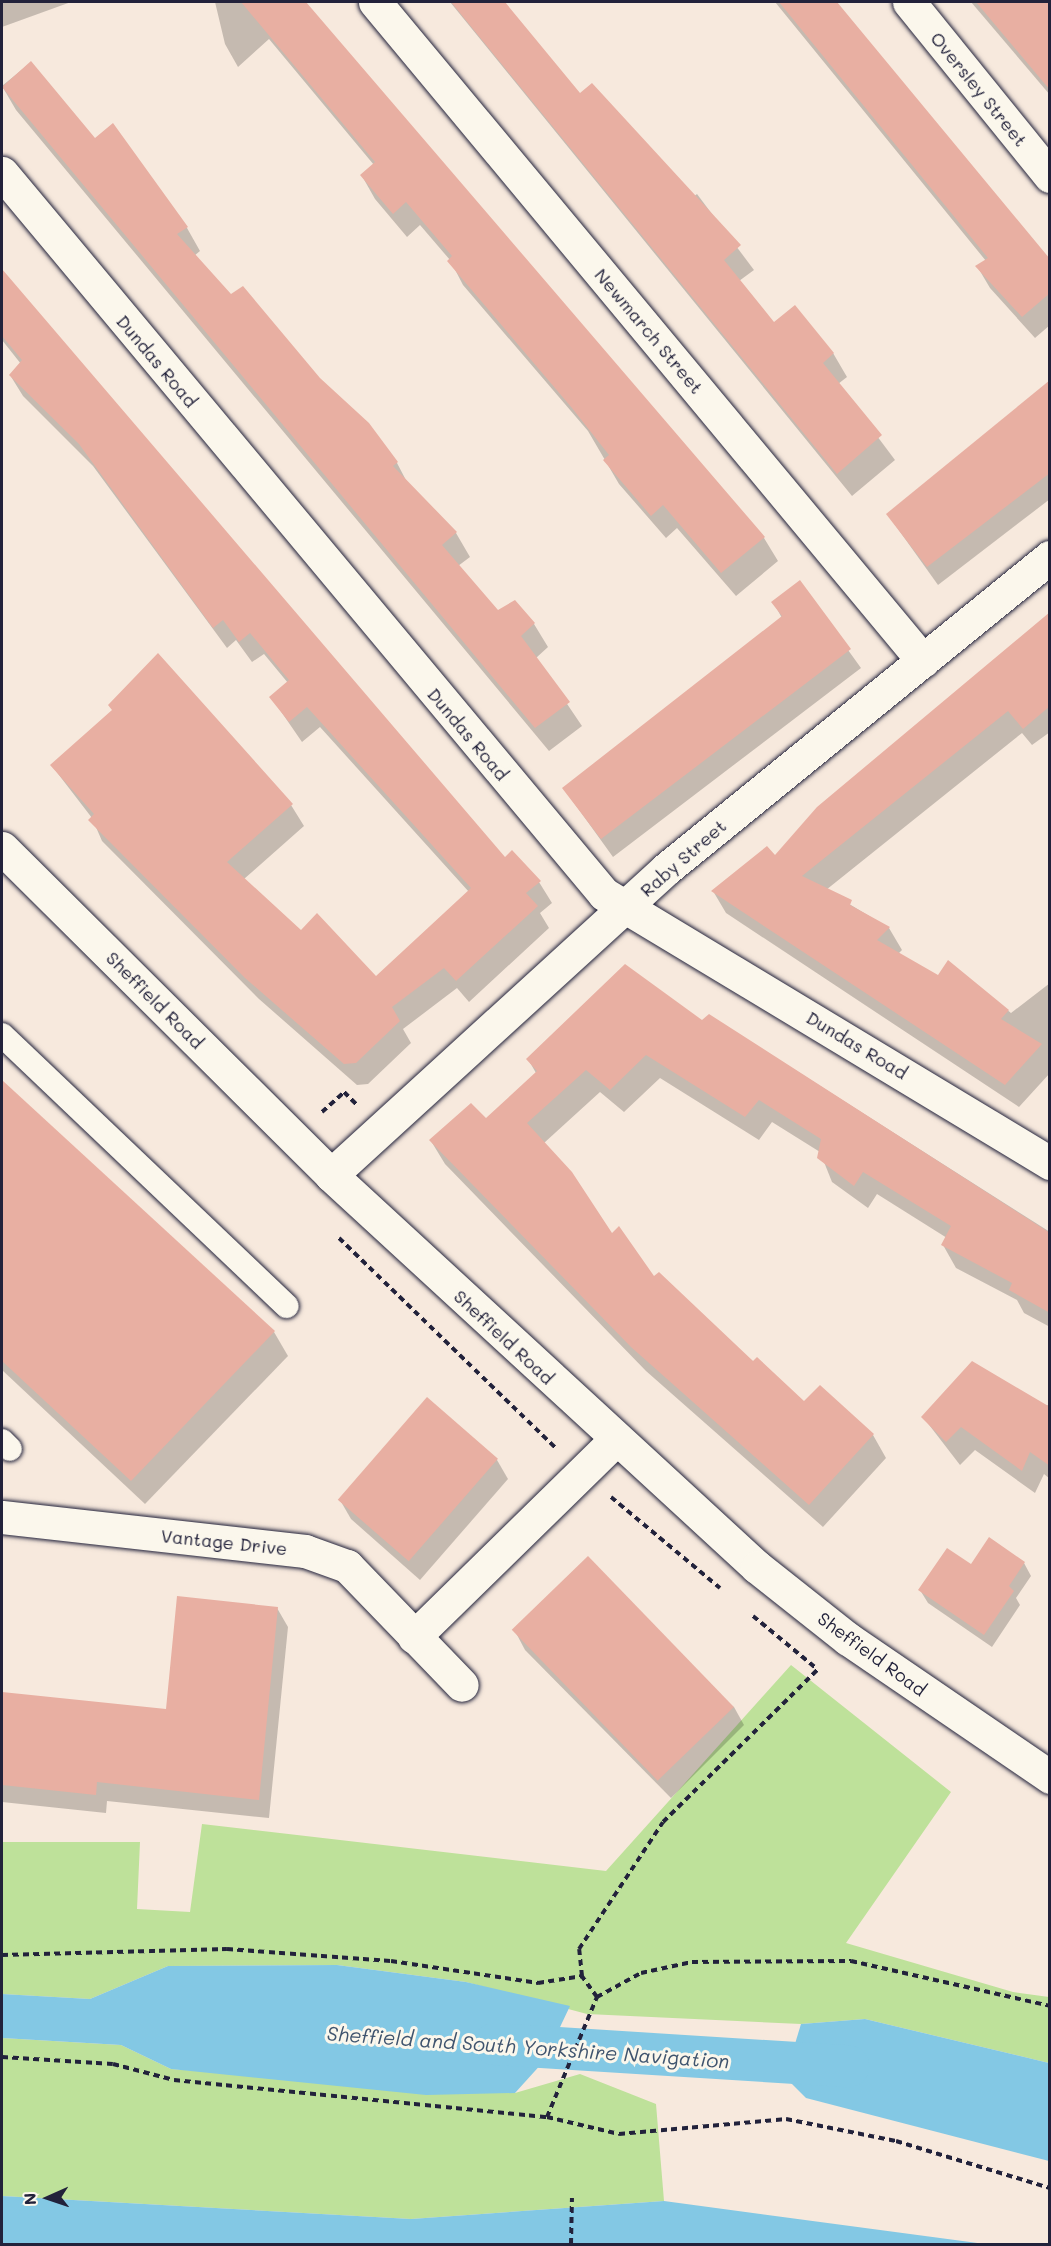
<!DOCTYPE html>
<html>
<head>
<meta charset="utf-8">
<style>
  body { margin:0 }
  #map { position:relative; width:1051px; height:2246px; overflow:hidden; background:#f7e9dd; font-family:Mali,sans-serif }
  div>[style] { position:absolute }
  .green>* { inset:0; background:#bee19a }
  .water>* { inset:0; background:#83c8e4 }
  .shadow>* { inset:0; background:#0003 }
  .canal>* { height:42px; margin:-21px; padding:0 21px; transform-origin:21px; border-radius:21px; background:#83c8e4 }
  .building>* { inset:0; background:#e8afa2; transform-origin:0 0 }
  .path>* { height:4px; margin-top:-2px; transform-origin:0; background:repeating-linear-gradient(90deg,#22223b 0 6px,transparent 0 10.5px) }
  .roads { filter:drop-shadow(0 0 2px #22223b) drop-shadow(0 0 2px #22223b) }
  .service>* { height:24px; margin:-12px; padding:0 12px; transform-origin:12px; border-radius:12px; background:#fbf7ec }
  .minor>* { height:33px; margin:-16.5px; padding:0 16.5px; transform-origin:16.5px; border-radius:16.5px; background:#fbf7ec }
  .primary>* { height:33px; margin:-16.5px; padding:0 16.5px; transform-origin:16.5px; border-radius:16.5px; background:#fbf7ec }
  span { translate:-50% -50%; white-space:nowrap; text-align:center; line-height:1.15; -webkit-text-stroke:6px #fbf7ec; paint-order:stroke }
  .street-label { font-size:18px; color:#22223b }
  .water-label { font-size:20px; color:#3f546e; font-style:italic }
  .frame { position:absolute; inset:0; border:3px solid #22223b; pointer-events:none }
  .north { position:absolute; left:18px; top:2168px; width:60px; height:60px; -webkit-text-stroke:4px #fbf7ec; paint-order:stroke; rotate:267deg; font-size:16px; font-weight:700; line-height:24px; text-align:center; color:#22223b }
  .north::after { content:''; display:block; margin:auto; width:21px; height:27px; background:#22223b; clip-path:polygon(50% 0,100% 100%,50% 72%,0 100%) }
</style>
</head>
<body>
<div id="map">
  <div class="green">
    <i style="clip-path:polygon(791px 1665px,951px 1792px,846px 1943px,1013px 1992px,1049px 1997px,1049px 2063px,865px 2019px,801px 2024px,587px 2014px,466px 1982px,337px 1965px,168px 1966px,90px 1999px,2px 1994px,2px 1842px,140px 1842px,137px 1909px,190px 1912px,202px 1824px,606px 1871px)"></i>
    <i style="clip-path:polygon(2px 2038px,121px 2045px,171px 2069px,515px 2093px,580px 2074px,656px 2104px,664px 2201px,411px 2219px,2px 2196px)"></i>
  </div>
  <div class="water">
    <i style="clip-path:polygon(337px 1965px,466px 1982px,570px 2006px,544px 2061px,515px 2093px,426px 2095px,171px 2069px,121px 2045px,2px 2038px,2px 1994px,90px 1999px,168px 1966px)"></i>
    <i style="clip-path:polygon(865px 2019px,1049px 2063px,1049px 2161px,806px 2098px,785px 2077px,801px 2024px)"></i>
    <i style="clip-path:polygon(2px 2196px,411px 2219px,664px 2201px,985px 2244px,2px 2244px)"></i>
  </div>
  <div class="shadow">
    <i style="clip-path:polygon(2px 2px,71px 2px,2px 27px)"></i>
    <i style="clip-path:polygon(215px 2px,251px 2px,255px 10px,265px 2px,304px 2px,764px 538px,778px 561px,736px 596px,677px 528px,666px 538px,619px 484px,588px 431px,463px 285px,450px 260px,420px 225px,407px 237px,375px 199px,362px 176px,374px 165px,269px 39px,238px 67px,225px 44px)"></i>
    <i style="clip-path:polygon(450px 2px,503px 2px,579px 95px,693px 197px,697px 194px,754px 270px,739px 281px,774px 324px,833px 353px,847px 377px,838px 384px,895px 460px,852px 496px)"></i>
    <i style="clip-path:polygon(775px 2px,835px 2px,1050px 261px,1050px 325px,1035px 338px,990px 288px,977px 266px,986px 261px)"></i>
    <i style="clip-path:polygon(971px 2px,1046px 2px,1050px 95px)"></i>
    <i style="clip-path:polygon(30px 63px,95px 140px,187px 228px,200px 251px,194px 256px,230px 296px,319px 379px,397px 463px,408px 484px,456px 533px,470px 557px,458px 566px,498px 612px,534px 624px,548px 647px,536px 658px,582px 726px,549px 751px,16px 110px,2px 86px)"></i>
    <i style="clip-path:polygon(2px 272px,504px 859px,539px 882px,552px 903px,540px 913px,549px 928px,469px 1002px,457px 988px,403px 1029px,411px 1043px,368px 1084px,357px 1085px,259px 999px,102px 841px,92px 818px,52px 766px,291px 805px,304px 826px,244px 879px,301px 932px,376px 979px,469px 892px,320px 727px,302px 742px,271px 697px,288px 683px,264px 654px,252px 662px,236px 640px,227px 648px,93px 466px,23px 396px,10px 375px,21px 364px,2px 340px)"></i>
    <i style="clip-path:polygon(1050px 381px,1050px 499px,938px 585px,888px 515px)"></i>
    <i style="clip-path:polygon(799px 582px,861px 668px,613px 857px,564px 789px,782px 618px,773px 602px)"></i>
    <i style="clip-path:polygon(1050px 613px,1050px 732px,1032px 745px,1022px 733px,826px 890px,889px 928px,902px 950px,898px 954px,938px 977px,948px 962px,1011px 1013px,1050px 983px,1050px 1073px,1019px 1107px,726px 913px,713px 891px,775px 857px)"></i>
    <i style="clip-path:polygon(710px 1016px,1050px 1232px,1050px 1327px,1024px 1313px,1017px 1300px,956px 1268px,943px 1245px,947px 1238px,877px 1194px,868px 1208px,832px 1182px,820px 1152px,772px 1122px,759px 1140px,660px 1078px,624px 1112px,600px 1092px,544px 1143px,612px 1235px,654px 1278px,804px 1404px,873px 1435px,886px 1458px,823px 1527px,646px 1371px,445px 1164px,431px 1141px,486px 1120px,536px 1073px,528px 1059px,702px 1022px)"></i>
    <i style="clip-path:polygon(2px 1082px,274px 1332px,288px 1356px,145px 1504px,2px 1370px)"></i>
    <i style="clip-path:polygon(427px 1399px,497px 1460px,508px 1479px,420px 1580px,351px 1519px,340px 1500px)"></i>
    <i style="clip-path:polygon(1050px 1405px,1050px 1479px,1044px 1474px,1035px 1493px,975px 1450px,960px 1465px,923px 1417px)"></i>
    <i style="clip-path:polygon(1024px 1563px,1031px 1576px,1016px 1598px,1020px 1605px,992px 1647px,928px 1603px,920px 1590px,971px 1566px)"></i>
    <i style="clip-path:polygon(277px 1608px,288px 1627px,269px 1818px,107px 1801px,106px 1813px,2px 1802px,2px 1694px,167px 1711px)"></i>
    <i style="clip-path:polygon(515px 1631px,734px 1707px,744px 1725px,671px 1798px,525px 1650px)"></i>
  </div>
  <div class="canal">
    <i style="left:494px;top:2044px;width:355px;rotate:3.6deg"></i>
  </div>
  <div class="building">
    <i style="clip-path:polygon(241px 2px,306px 2px,765px 537px,721px 573px,663px 505px,651px 516px,603px 460px,609px 455px,572px 408px,447px 261px,452px 256px,406px 202px,393px 214px,360px 175px,375px 162px)"></i>
    <i style="clip-path:polygon(451px 2px,505px 2px,580px 93px,592px 83px,741px 245px,724px 260px,774px 322px,795px 305px,834px 353px,823px 363px,882px 435px,837px 474px)"></i>
    <i style="clip-path:polygon(779px 2px,837px 2px,1050px 259px,1050px 293px,1022px 317px,975px 266px,988px 258px)"></i>
    <i style="clip-path:polygon(976px 2px,1050px 2px,1050px 90px)"></i>
    <i style="clip-path:polygon(31px 61px,95px 138px,113px 123px,188px 227px,177px 234px,231px 294px,243px 286px,320px 378px,369px 423px,398px 462px,393px 466px,457px 532px,442px 545px,498px 610px,515px 600px,535px 623px,521px 636px,570px 702px,535px 728px,2px 87px)"></i>
    <i style="clip-path:polygon(2px 269px,505px 857px,512px 850px,541px 881px,526px 893px,538px 906px,456px 981px,444px 968px,392px 1007px,400px 1021px,356px 1063px,344px 1064px,245px 978px,88px 820px,94px 814px,50px 765px,112px 710px,108px 705px,158px 653px,293px 804px,227px 862px,301px 930px,317px 913px,376px 976px,471px 888px,307px 707px,289px 722px,269px 697px,289px 680px,250px 633px,239px 642px,223px 620px,213px 628px,79px 444px,9px 375px,22px 360px,2px 336px)"></i>
    <i style="clip-path:polygon(1050px 380px,1050px 473px,927px 567px,886px 514px)"></i>
    <i style="clip-path:polygon(800px 580px,851px 649px,601px 839px,562px 788px,782px 616px,771px 602px)"></i>
    <i style="clip-path:polygon(1050px 612px,1050px 706px,1023px 729px,1008px 711px,802px 876px,852px 900px,850px 905px,890px 927px,877px 940px,938px 975px,948px 960px,1009px 1010px,1001px 1019px,1042px 1044px,1005px 1085px,711px 891px,767px 846px,775px 855px,817px 807px)"></i>
    <i style="clip-path:polygon(625px 964px,702px 1020px,709px 1014px,1050px 1233px,1050px 1313px,1009px 1290px,1012px 1283px,941px 1245px,951px 1226px,863px 1172px,854px 1186px,817px 1158px,821px 1139px,759px 1100px,745px 1117px,646px 1055px,610px 1090px,586px 1070px,527px 1123px,572px 1172px,612px 1233px,619px 1226px,654px 1276px,659px 1272px,753px 1361px,757px 1357px,804px 1401px,820px 1385px,874px 1434px,809px 1505px,631px 1347px,429px 1140px,471px 1103px,486px 1118px,537px 1071px,526px 1059px)"></i>
    <i style="clip-path:polygon(2px 1080px,275px 1331px,131px 1481px,2px 1361px)"></i>
    <i style="clip-path:polygon(972px 1361px,1050px 1407px,1050px 1466px,1030px 1452px,1022px 1471px,961px 1427px,946px 1442px,921px 1417px)"></i>
    <i style="left:427px;top:1397px;width:94px;height:136px;rotate:41deg"></i>
    <i style="clip-path:polygon(989px 1537px,1025px 1562px,1009px 1586px,1014px 1591px,984px 1635px,918px 1590px,947px 1548px,971px 1564px)"></i>
    <i style="left:588px;top:1556px;width:210px;height:106px;rotate:46deg"></i>
    <i style="clip-path:polygon(177px 1596px,278px 1607px,259px 1800px,97px 1782px,96px 1795px,2px 1785px,2px 1692px,166px 1709px)"></i>
  </div>
  <div class="path">
    <i style="left:322px;top:1112px;width:30px;rotate:-42deg"></i>
    <i style="left:344px;top:1092px;width:17px;rotate:45deg"></i>
    <i style="left:339px;top:1238px;width:302px;rotate:44.1deg"></i>
    <i style="left:611px;top:1497px;width:142px;rotate:39.9deg"></i>
    <i style="left:753px;top:1616px;width:83px;rotate:39.6deg"></i>
    <i style="left:2px;top:1955px;width:225px;rotate:-1.5deg"></i>
    <i style="left:227px;top:1949px;width:164px;rotate:4.2deg"></i>
    <i style="left:391px;top:1961px;width:149px;rotate:8.5deg"></i>
    <i style="left:538px;top:1983px;width:45px;rotate:-9deg"></i>
    <i style="left:597px;top:1997px;width:50px;rotate:-28.6deg"></i>
    <i style="left:641px;top:1973px;width:52px;rotate:-12.2deg"></i>
    <i style="left:692px;top:1962px;width:159px;rotate:-0.4deg"></i>
    <i style="left:851px;top:1961px;width:204px;rotate:12.7deg"></i>
    <i style="left:2px;top:2057px;width:111px;rotate:3.6deg"></i>
    <i style="left:113px;top:2064px;width:63px;rotate:14.7deg"></i>
    <i style="left:174px;top:2080px;width:375px;rotate:5.7deg"></i>
    <i style="left:547px;top:2117px;width:74px;rotate:13.3deg"></i>
    <i style="left:619px;top:2134px;width:168px;rotate:-5.1deg"></i>
    <i style="left:786px;top:2119px;width:112px;rotate:11.3deg"></i>
    <i style="left:896px;top:2141px;width:161px;rotate:17deg"></i>
    <i style="left:547px;top:2117px;width:130px;rotate:-67.4deg"></i>
    <i style="left:597px;top:1997px;width:26px;rotate:-126deg"></i>
    <i style="left:582px;top:1976px;width:27px;rotate:-96deg"></i>
    <i style="left:579px;top:1949px;width:152px;rotate:-56.5deg"></i>
    <i style="left:663px;top:1822px;width:219px;rotate:-44.6deg"></i>
    <i style="left:571px;top:2244px;width:46px;rotate:-88.8deg"></i>
  </div>
  <div class="roads">
    <div class="service">
      <i style="left:2px;top:1035px;width:393px;rotate:43.6deg"></i>
      <i style="left:2px;top:1441px;width:11px;rotate:45deg"></i>
    </div>
    <div class="minor">
      <i style="left:375px;top:2px;width:857px;rotate:50.25deg"></i>
      <i style="left:909px;top:2px;width:224px;rotate:51deg"></i>
      <i style="left:2px;top:173px;width:939px;rotate:50.14deg"></i>
      <i style="left:604px;top:894px;width:521px;rotate:31.1deg"></i>
      <i style="left:331px;top:1175px;width:454px;rotate:-42.4deg"></i>
      <i style="left:666px;top:869px;width:495px;rotate:-39.1deg"></i>
      <i style="left:2px;top:1517px;width:305px;rotate:6.4deg"></i>
      <i style="left:305px;top:1551px;width:45px;rotate:19.7deg"></i>
      <i style="left:347px;top:1566px;width:165px;rotate:46deg"></i>
      <i style="left:414px;top:1637px;width:281px;rotate:-44.4deg"></i>
    </div>
    <div class="primary">
      <i style="left:2px;top:848px;width:464px;rotate:44.8deg"></i>
      <i style="left:331px;top:1175px;width:579px;rotate:42.62deg"></i>
      <i style="left:757px;top:1567px;width:116px;rotate:38.4deg"></i>
      <i style="left:848px;top:1639px;width:245px;rotate:34.3deg"></i>
    </div>
  </div>
  <div class="street-label">
    <span style="left:979px;top:89px;rotate:51deg">Oversley Street</span>
    <span style="left:649px;top:331px;rotate:50deg">Newmarch Street</span>
    <span style="left:157px;top:361px;rotate:50deg">Dundas Road</span>
    <span style="left:468px;top:734px;rotate:50deg">Dundas Road</span>
    <span style="left:683px;top:858px;rotate:-41deg">Raby Street</span>
    <span style="left:155px;top:1000px;rotate:45deg">Sheffield Road</span>
    <span style="left:857px;top:1045px;rotate:31deg">Dundas Road</span>
    <span style="left:504px;top:1337px;rotate:43deg">Sheffield Road</span>
    <span style="left:224px;top:1542px;rotate:6deg">Vantage Drive</span>
    <span style="left:872px;top:1654px;rotate:36deg">Sheffield Road</span>
  </div>
  <div class="water-label">
    <span style="left:528px;top:2047px;rotate:4deg">Sheffield and South Yorkshire Navigation</span>
  </div>
  <div class="frame"></div>
  <div class="north">N</div>
</div>
</body>
</html>
